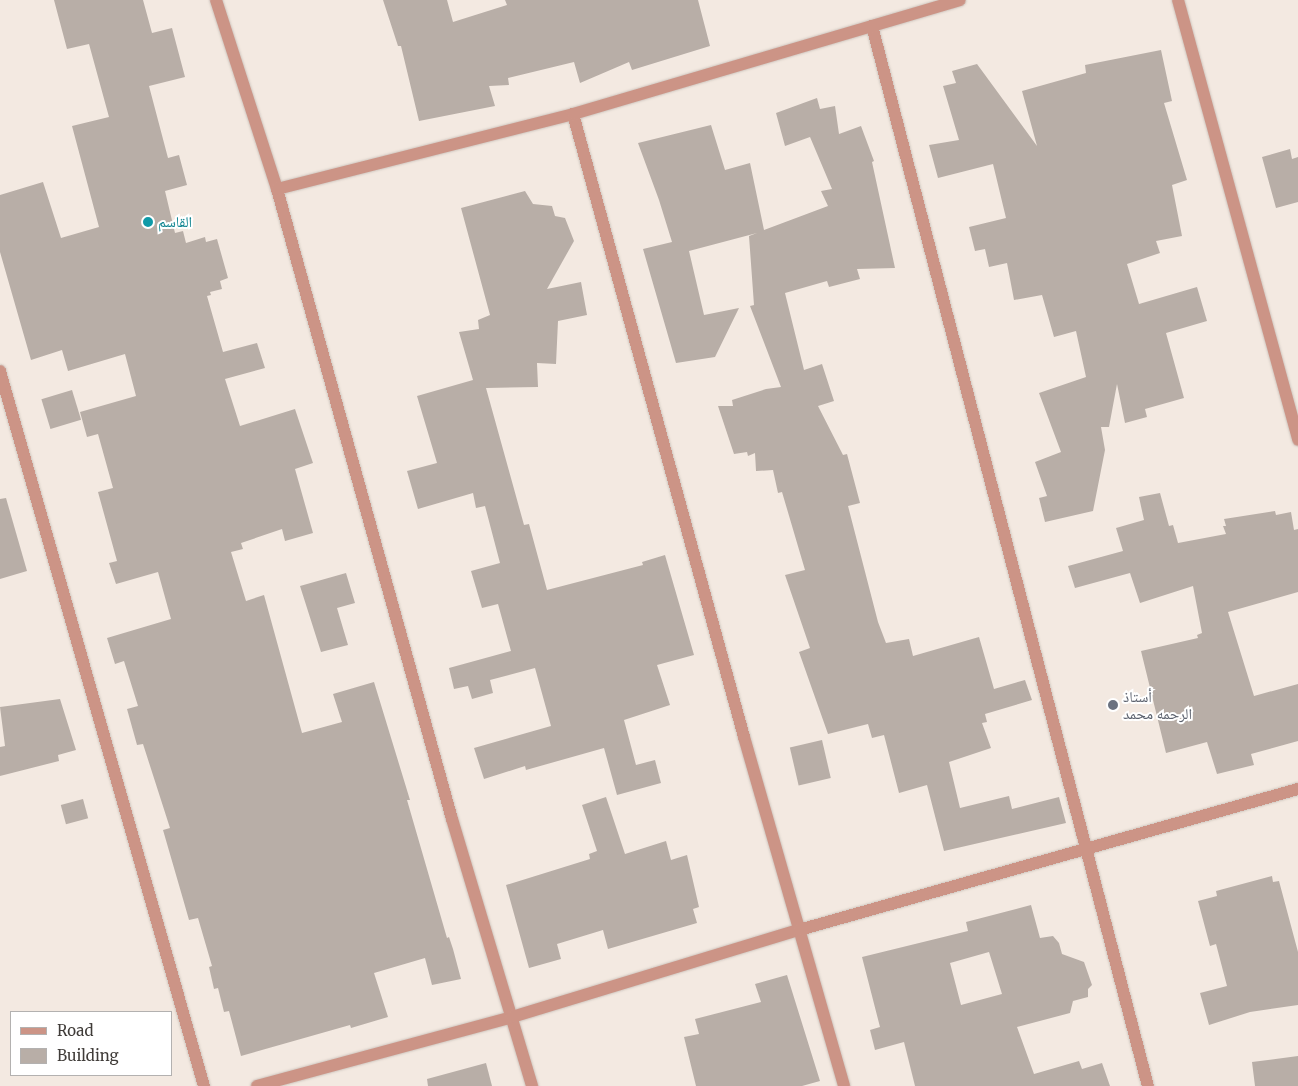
<!DOCTYPE html>
<html>
<head>
<meta charset="utf-8">
<style>
  body { margin:0 }
  #map { position:relative; width:1298px; height:1086px; overflow:hidden; background:#f3e9e1; font-family:Merriweather,"Noto Naskh Arabic",serif }
  div>[style] { position:absolute }
  .building>* { inset:0; background:#b8aea7; transform-origin:0 0 }
  .roads { filter:drop-shadow(0 0 1px #cfc6bf) drop-shadow(0 0 1px #cfc6bf) }
  .minor>* { height:12px; margin:-6px; padding:0 6px; transform-origin:6px; border-radius:6px; background:#cc9486 }
  .dots>* { width:14px; height:14px; translate:-50% -50%; box-sizing:border-box; border:2px solid #fff; border-radius:50% }
  span { translate:-50% -50%; white-space:nowrap; text-align:center; line-height:1.15; -webkit-text-stroke:4px #fff; paint-order:stroke }
  .culture-label { font-size:15px; color:#0d838f }
  .left { translate:0 -50%; text-align:left }
  .worship-label { font-size:15px; color:#5b616d }
  .legend { position:absolute; left:10px; top:1011px; width:162px; height:65px; box-sizing:border-box; background:#fff; border:1px solid #b3b1b0; margin:0; padding:6px 9px; list-style:none; font-size:15px; color:#403c39 }
  .legend li { display:flex; align-items:center; gap:10px; height:25px }
  .legend b { width:25px; border:1px solid #b3b1b0 }
</style>
</head>
<body>
<div id="map">
  <div class="building">
    <i style="clip-path:polygon(54px 0,143px 0,152px 33px,172px 28px,185px 77px,149px 86px,168px 158px,179px 155px,187px 185px,165px 191px,175px 233px,183px 231px,186px 243px,205px 237px,206px 242px,217px 239px,228px 278px,220px 281px,222px 289px,210px 292px,211px 295px,207px 296px,223px 352px,257px 343px,265px 368px,225px 379px,240px 426px,295px 409px,313px 463px,295px 469px,313px 533px,285px 541px,282px 529px,241px 543px,243px 549px,231px 552px,246px 601px,264px 595px,302px 733px,342px 722px,333px 694px,374px 682px,410px 800px,407px 800px,447px 938px,449px 937px,453px 949px,461px 979px,432px 985px,425px 958px,374px 973px,388px 1017px,351px 1028px,350px 1025px,241px 1056px,229px 1011px,224px 1012px,218px 988px,214px 989px,209px 967px,212px 966px,198px 918px,189px 920px,183px 899px,163px 830px,170px 828px,143px 744px,137px 745px,127px 709px,138px 706px,124px 661px,115px 664px,107px 638px,171px 619px,158px 572px,116px 584px,109px 563px,117px 561px,98px 492px,113px 488px,98px 434px,87px 437px,80px 412px,136px 396px,125px 354px,68px 371px,62px 350px,31px 360px,0 252px,0 195px,43px 182px,61px 238px,99px 227px,72px 126px,109px 117px,89px 44px,67px 49px)"></i>
    <i style="clip-path:polygon(383px 0,447px 0,453px 22px,507px 5px,505px 0,698px 0,710px 46px,632px 70px,629px 62px,580px 83px,574px 62px,508px 78px,509px 85px,489px 86px,495px 106px,419px 121px,401px 46px,398px 46px)"></i>
    <i style="clip-path:polygon(1161px 50px,1172px 101px,1164px 103px,1187px 180px,1172px 185px,1182px 236px,1156px 241px,1160px 253px,1127px 264px,1139px 304px,1197px 287px,1207px 321px,1166px 333px,1184px 398px,1145px 409px,1147px 417px,1125px 423px,1117px 384px,1109px 427px,1101px 427px,1105px 450px,1093px 511px,1045px 522px,1039px 498px,1047px 496px,1035px 462px,1061px 452px,1039px 393px,1086px 377px,1076px 331px,1054px 337px,1042px 295px,1014px 300px,1007px 263px,989px 267px,985px 249px,975px 251px,969px 227px,1006px 218px,993px 164px,938px 178px,929px 145px,959px 140px,943px 86px,956px 83px,952px 71px,977px 64px,1037px 146px,1022px 91px,1086px 73px,1085px 65px)"></i>
    <i style="clip-path:polygon(817px 98px,820px 109px,835px 106px,839px 134px,861px 126px,874px 161px,872px 162px,895px 268px,857px 269px,860px 279px,829px 287px,827px 281px,785px 293px,804px 370px,822px 364px,834px 401px,818px 406px,843px 455px,847px 454px,860px 503px,848px 506px,878px 622px,886px 643px,909px 639px,913px 656px,979px 637px,994px 689px,1025px 680px,1032px 700px,985px 714px,987px 722px,982px 723px,991px 748px,949px 762px,960px 808px,1009px 796px,1012px 809px,1059px 797px,1066px 823px,944px 851px,927px 785px,899px 793px,884px 735px,872px 738px,868px 724px,828px 734px,799px 652px,810px 648px,785px 575px,805px 570px,782px 492px,778px 493px,773px 470px,756px 471px,755px 453px,748px 456px,747px 452px,734px 454px,718px 406px,733px 406px,732px 400px,766px 389px,781px 387px,750px 306px,754px 305px,749px 236px,757px 233px,689px 251px,704px 315px,739px 308px,715px 357px,676px 363px,643px 249px,672px 242px,659px 200px,638px 143px,711px 125px,725px 170px,750px 163px,764px 230px,828px 206px,821px 191px,832px 189px,810px 137px,785px 146px,776px 113px)"></i>
    <i style="clip-path:polygon(1290px 149px,1292px 159px,1298px 157px,1298px 202px,1276px 208px,1262px 157px)"></i>
    <i style="clip-path:polygon(525px 191px,533px 204px,552px 206px,555px 216px,565px 218px,574px 241px,547px 289px,581px 282px,587px 315px,558px 321px,556px 364px,537px 363px,538px 387px,486px 388px,524px 525px,529px 524px,547px 590px,643px 565px,642px 562px,665px 555px,694px 655px,657px 665px,670px 705px,624px 720px,636px 765px,655px 760px,661px 783px,617px 795px,604px 748px,526px 770px,525px 766px,484px 779px,474px 748px,551px 726px,535px 668px,490px 680px,493px 693px,472px 699px,468px 686px,454px 689px,449px 668px,511px 651px,498px 604px,482px 608px,471px 571px,500px 563px,485px 506px,476px 508px,473px 493px,418px 509px,407px 471px,437px 463px,417px 396px,473px 380px,459px 332px,479px 329px,478px 320px,490px 315px,461px 208px)"></i>
    <i style="left:72px;top:390px;width:31px;height:32px;rotate:73deg"></i>
    <i style="clip-path:polygon(1160px 493px,1169px 526px,1173px 525px,1178px 543px,1226px 534px,1223px 526px,1226px 526px,1224px 519px,1275px 511px,1276px 515px,1291px 512px,1294px 530px,1298px 529px,1298px 592px,1228px 612px,1254px 696px,1298px 684px,1298px 741px,1251px 754px,1254px 765px,1217px 774px,1207px 742px,1166px 753px,1141px 651px,1198px 638px,1197px 635px,1202px 633px,1193px 586px,1140px 603px,1130px 573px,1075px 588px,1068px 566px,1123px 551px,1116px 528px,1144px 520px,1139px 497px)"></i>
    <i style="clip-path:polygon(6px 498px,27px 571px,0 579px,0 499px)"></i>
    <i style="clip-path:polygon(346px 573px,355px 603px,337px 608px,348px 645px,321px 652px,300px 586px)"></i>
    <i style="clip-path:polygon(60px 699px,76px 750px,58px 755px,59px 761px,0 776px,0 747px,5px 746px,0 707px)"></i>
    <i style="left:822px;top:740px;width:39px;height:33px;rotate:77deg"></i>
    <i style="clip-path:polygon(606px 797px,625px 854px,666px 841px,671px 860px,687px 855px,699px 907px,693px 909px,697px 923px,608px 949px,603px 930px,557px 944px,561px 959px,529px 968px,506px 885px,590px 859px,589px 854px,597px 851px,582px 805px)"></i>
    <i style="left:83px;top:799px;width:20px;height:23px;rotate:75deg"></i>
    <i style="clip-path:polygon(1272px 876px,1273px 882px,1279px 881px,1298px 952px,1298px 1005px,1250px 1012px,1209px 1025px,1200px 993px,1227px 986px,1216px 944px,1210px 946px,1198px 901px,1217px 896px,1216px 891px)"></i>
    <i style="clip-path:polygon(evenodd,1031px 905px,1040px 938px,1053px 936px,1059px 943px,1062px 954px,1084px 962px,1092px 985px,1088px 989px,1088px 997px,1073px 1001px,1070px 1013px,1017px 1027px,1034px 1074px,1079px 1061px,1082px 1069px,1102px 1063px,1110px 1086px,915px 1086px,904px 1042px,875px 1050px,870px 1030px,880px 1027px,862px 957px,968px 931px,966px 922px,1031px 905px,989px 952px,1002px 994px,961px 1005px,950px 963px,989px 952px)"></i>
    <i style="clip-path:polygon(787px 975px,820px 1081px,802px 1086px,696px 1086px,684px 1037px,699px 1034px,695px 1019px,761px 1002px,755px 984px)"></i>
    <i style="clip-path:polygon(1298px 1056px,1298px 1086px,1255px 1086px,1252px 1062px)"></i>
    <i style="clip-path:polygon(486px 1063px,492px 1086px,428px 1086px,427px 1079px)"></i>
  </div>
  <div class="roads">
    <div class="minor">
      <i style="left:216px;top:0;width:199px;rotate:72.1deg"></i>
      <i style="left:277px;top:189px;width:654px;rotate:74.48deg"></i>
      <i style="left:452px;top:819px;width:279px;rotate:73.3deg"></i>
      <i style="left:1178px;top:0;width:456px;rotate:74.7deg"></i>
      <i style="left:872px;top:26px;width:1095px;rotate:75.41deg"></i>
      <i style="left:573px;top:114px;width:646px;rotate:74.65deg"></i>
      <i style="left:744px;top:737px;width:363px;rotate:74deg"></i>
      <i style="left:277px;top:189px;width:305px;rotate:-14.2deg"></i>
      <i style="left:573px;top:114px;width:403px;rotate:-16.4deg"></i>
      <i style="left:0;top:371px;width:744px;rotate:74.08deg"></i>
      <i style="left:257px;top:1086px;width:264px;rotate:-15.1deg"></i>
      <i style="left:512px;top:1017px;width:300px;rotate:-16.9deg"></i>
      <i style="left:799px;top:930px;width:519px;rotate:-15.78deg"></i>
    </div>
  </div>
  <div class="dots">
    <i style="left:148px;top:222px;background:#0f9aa8"></i>
    <i style="left:1113px;top:705px;background:#6b7280"></i>
  </div>
  <div class="culture-label">
    <span class="left" style="left:158px;top:222px">القاسم</span>
  </div>
  <div class="worship-label">
    <span class="left" style="left:1123px;top:705px">أستاذ<br>الرحمه محمد</span>
  </div>
  <ul class="legend">
  <li><b style="height:6px;background:#cc9486"></b>Road</li>
  <li><b style="height:14px;background:#b8aea7"></b>Building</li>
  </ul>
</div>
</body>
</html>
